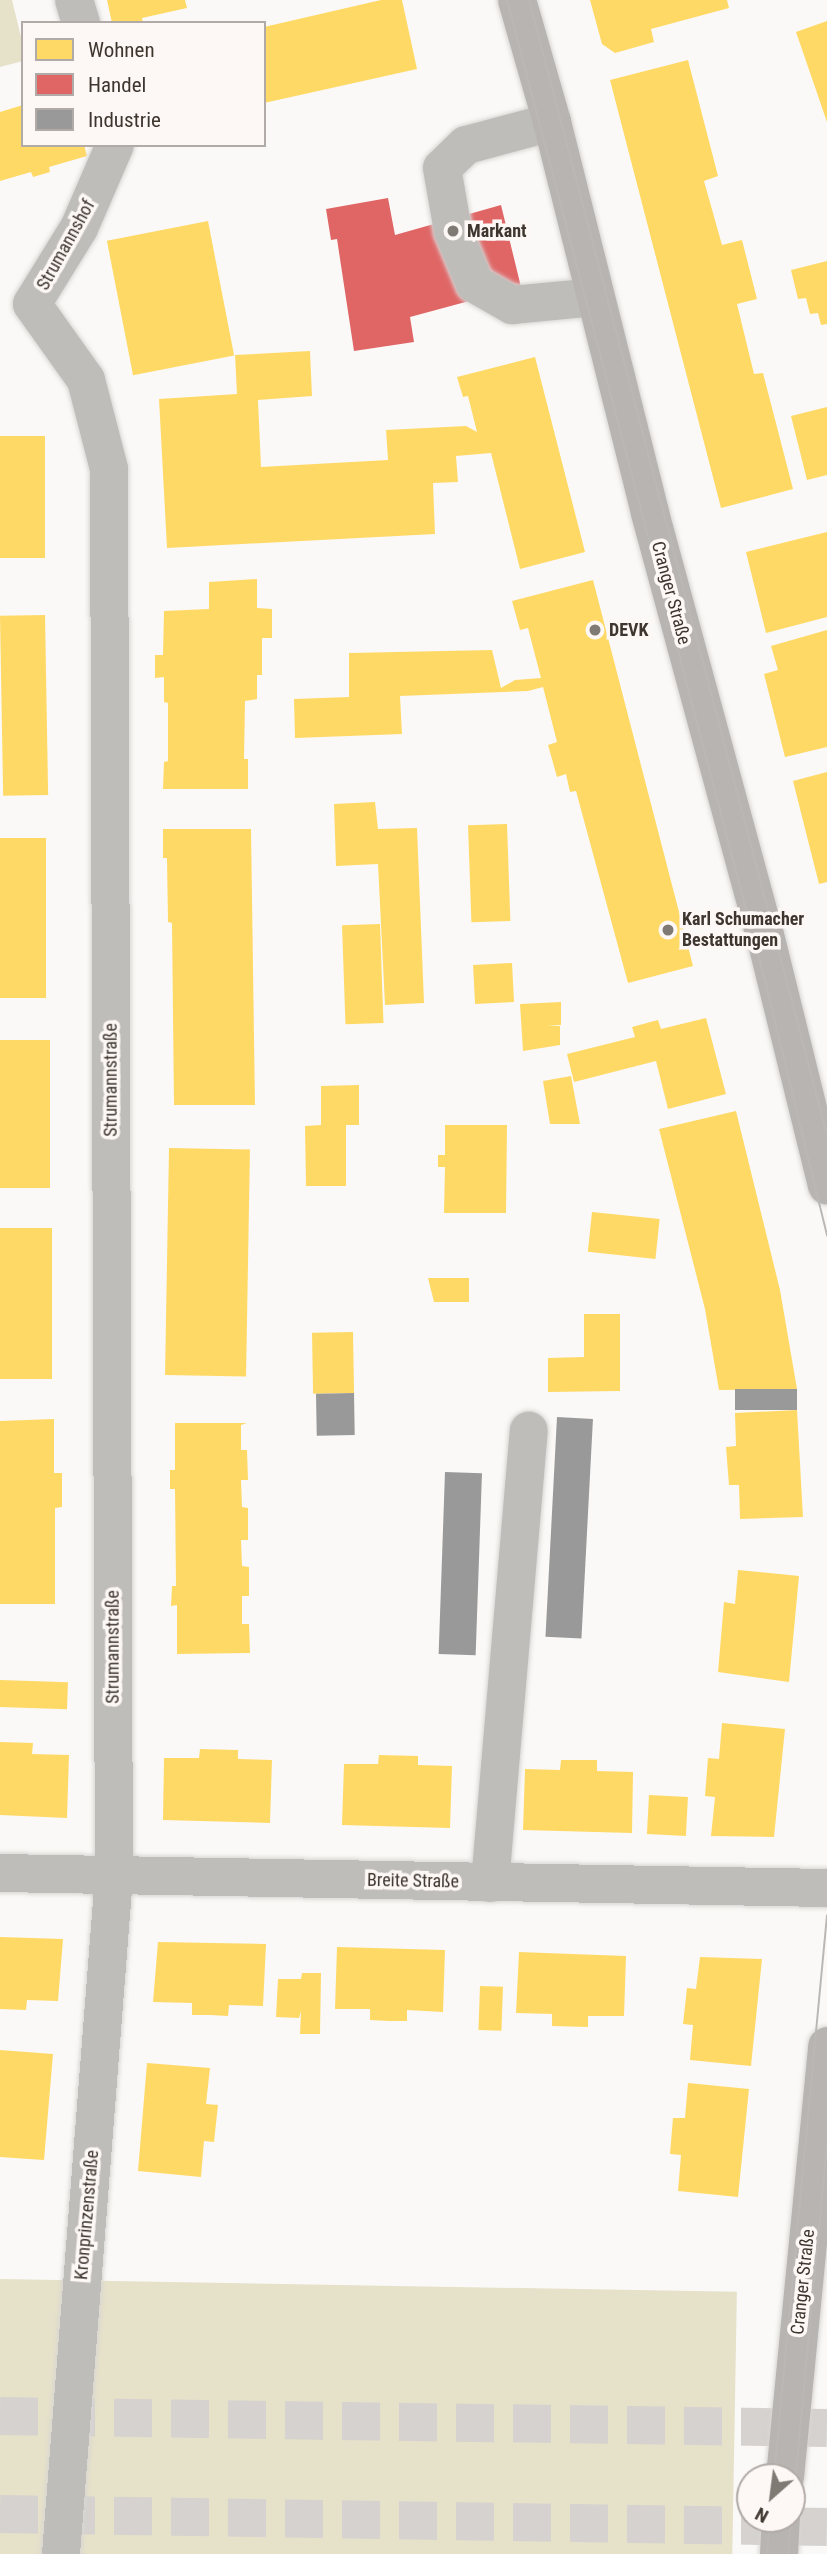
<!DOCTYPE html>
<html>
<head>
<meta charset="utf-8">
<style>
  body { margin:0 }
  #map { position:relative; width:827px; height:2554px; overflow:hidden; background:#fbf9f7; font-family:"Roboto Condensed",sans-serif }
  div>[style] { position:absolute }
  .green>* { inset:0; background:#e6e1c9; transform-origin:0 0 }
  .homes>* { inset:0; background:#ffd966; transform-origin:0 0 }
  .shops>* { inset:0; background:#e06666 }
  .industry>* { inset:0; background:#999; transform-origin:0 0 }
  .highway-tunnel>* { height:38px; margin-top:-19px; transform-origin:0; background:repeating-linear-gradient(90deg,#d5d2cf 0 38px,transparent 0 57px) }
  .roads { filter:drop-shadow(0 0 2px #d8d6d4) drop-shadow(0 0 2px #d8d6d4) }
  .minor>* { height:38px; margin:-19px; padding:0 19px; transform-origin:19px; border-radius:19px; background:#bfbdba }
  .major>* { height:38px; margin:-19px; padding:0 19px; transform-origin:19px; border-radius:19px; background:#b8b4b1 }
  .tram>* { height:2px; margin:-1px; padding:0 1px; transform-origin:1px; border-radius:1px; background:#bab8b6 }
  .dots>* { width:19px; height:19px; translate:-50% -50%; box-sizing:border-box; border:4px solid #fdf8f5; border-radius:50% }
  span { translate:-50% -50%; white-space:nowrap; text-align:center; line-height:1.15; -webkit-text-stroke:7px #fdf8f5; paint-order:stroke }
  .poi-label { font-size:18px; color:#3e352f; font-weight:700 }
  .left { translate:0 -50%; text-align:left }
  .street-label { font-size:18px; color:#3e352f }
  .legend { position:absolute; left:21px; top:21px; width:245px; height:126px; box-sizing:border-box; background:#fdf8f5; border:2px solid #b1aaa6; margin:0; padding:9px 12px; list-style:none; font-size:21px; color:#3e352f }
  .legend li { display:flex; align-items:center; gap:14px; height:35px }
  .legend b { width:35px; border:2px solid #b1aaa6 }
  .north { position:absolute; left:736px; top:2463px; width:70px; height:70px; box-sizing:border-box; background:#fdf8f5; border:2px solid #b1aaa6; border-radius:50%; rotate:208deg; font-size:19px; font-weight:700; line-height:28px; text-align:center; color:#3e352f }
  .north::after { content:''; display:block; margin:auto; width:24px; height:32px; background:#807a75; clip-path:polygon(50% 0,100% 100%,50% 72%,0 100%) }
</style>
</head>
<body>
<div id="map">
  <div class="green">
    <i style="clip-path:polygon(0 0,12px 0,23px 45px,23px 61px,0 67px)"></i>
    <i style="left:0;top:2279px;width:737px;height:275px;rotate:1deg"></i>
  </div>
  <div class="homes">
    <i style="clip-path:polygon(107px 0,185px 0,187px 8px,142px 18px,143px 23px,112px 23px)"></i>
    <i style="clip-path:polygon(381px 0,402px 0,417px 69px,264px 103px,264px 27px)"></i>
    <i style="clip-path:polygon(590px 0,727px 0,729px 8px,651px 29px,654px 42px,615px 53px,602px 44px)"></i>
    <i style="clip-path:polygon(827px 21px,827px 122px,796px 32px)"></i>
    <i style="clip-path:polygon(688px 60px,718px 176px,704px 181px,722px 245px,742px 240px,757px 299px,737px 304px,754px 374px,763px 373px,793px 489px,721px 508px,610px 80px)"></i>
    <i style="clip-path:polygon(23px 105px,23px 145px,84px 145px,87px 156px,49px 167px,50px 172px,33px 177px,31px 172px,0 181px,0 112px)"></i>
    <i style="left:208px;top:221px;width:137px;height:103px;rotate:79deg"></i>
    <i style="clip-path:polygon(827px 261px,827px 324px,821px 325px,818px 313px,810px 314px,806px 298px,798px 299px,791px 270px)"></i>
    <i style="clip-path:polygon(310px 351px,312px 396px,258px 400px,261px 467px,388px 460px,386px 430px,466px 426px,477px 432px,468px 396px,463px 397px,457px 377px,535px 357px,585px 552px,520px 569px,491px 453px,456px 456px,458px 482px,433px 483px,435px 534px,167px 548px,159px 399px,237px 394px,235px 355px)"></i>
    <i style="clip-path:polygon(827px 407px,827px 475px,807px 480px,791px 416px)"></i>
    <i style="left:0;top:436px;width:45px;height:122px"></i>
    <i style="clip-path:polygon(827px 532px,827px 617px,766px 633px,746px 552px)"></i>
    <i style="clip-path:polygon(257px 579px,257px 608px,272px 609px,272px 638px,262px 638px,262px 675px,257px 675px,257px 699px,245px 701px,244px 759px,248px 759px,248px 789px,163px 789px,164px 762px,168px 761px,168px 703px,164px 702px,164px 677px,155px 678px,155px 655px,163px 655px,164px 611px,209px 609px,209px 582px)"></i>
    <i style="clip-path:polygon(593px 580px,693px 966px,628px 983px,576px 791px,570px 792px,566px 774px,557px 777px,548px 745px,557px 742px,543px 687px,528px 691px,400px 696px,402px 734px,295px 738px,294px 699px,349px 697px,349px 653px,492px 650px,501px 688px,515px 680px,541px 678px,528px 628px,520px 630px,512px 601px)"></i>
    <i style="left:45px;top:615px;width:180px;height:45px;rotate:89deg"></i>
    <i style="clip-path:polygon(827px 630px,827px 747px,785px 757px,764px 674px,778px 670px,771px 646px)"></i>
    <i style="clip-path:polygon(827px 772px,827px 882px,819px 884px,793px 781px)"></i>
    <i style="clip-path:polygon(375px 802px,378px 829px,417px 828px,424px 1003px,385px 1005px,378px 864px,336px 866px,334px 804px)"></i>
    <i style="left:507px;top:824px;width:97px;height:39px;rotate:88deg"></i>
    <i style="clip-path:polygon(163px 829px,251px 829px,255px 1105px,174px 1105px,172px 923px,168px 922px,167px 858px,163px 858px)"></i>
    <i style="left:0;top:838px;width:46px;height:160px"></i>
    <i style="left:380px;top:924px;width:99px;height:38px;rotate:88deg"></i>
    <i style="left:512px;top:963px;width:39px;height:39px;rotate:87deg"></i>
    <i style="clip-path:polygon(561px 1002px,561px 1025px,547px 1025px,560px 1026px,560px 1045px,523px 1051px,520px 1004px)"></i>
    <i style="clip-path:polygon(706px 1018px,726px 1094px,668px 1109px,656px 1061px,574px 1082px,567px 1054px,635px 1037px,632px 1027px,658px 1020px,661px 1029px)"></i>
    <i style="left:0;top:1040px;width:50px;height:148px"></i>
    <i style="clip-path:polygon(571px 1076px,580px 1124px,550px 1124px,543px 1081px)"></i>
    <i style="clip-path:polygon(359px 1085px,359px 1125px,346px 1125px,346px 1186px,306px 1186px,305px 1126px,321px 1125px,321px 1086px)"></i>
    <i style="clip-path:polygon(736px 1111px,780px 1290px,797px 1389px,719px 1390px,705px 1309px,659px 1129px)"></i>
    <i style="clip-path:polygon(445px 1125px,507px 1125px,506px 1213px,444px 1213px,445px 1167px,438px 1167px,438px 1155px,445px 1155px)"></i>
    <i style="left:169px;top:1148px;width:81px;height:227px;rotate:1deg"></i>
    <i style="left:592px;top:1212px;width:68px;height:40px;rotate:6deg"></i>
    <i style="left:52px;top:1228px;width:151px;height:52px;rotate:90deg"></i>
    <i style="clip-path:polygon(428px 1278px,469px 1278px,469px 1302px,434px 1302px)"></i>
    <i style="clip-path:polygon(584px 1314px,620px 1314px,620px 1391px,548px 1392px,548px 1358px,584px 1357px)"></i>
    <i style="left:353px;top:1332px;width:61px;height:41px;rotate:89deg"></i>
    <i style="clip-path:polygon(797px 1410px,803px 1517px,740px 1519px,739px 1485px,729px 1485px,726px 1447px,736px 1446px,735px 1413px)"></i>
    <i style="clip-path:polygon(54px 1419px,54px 1473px,62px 1473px,62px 1507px,55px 1508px,55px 1604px,0 1604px,0 1421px)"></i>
    <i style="clip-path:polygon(175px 1423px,247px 1423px,241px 1425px,241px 1450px,247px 1450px,248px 1480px,241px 1480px,242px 1507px,248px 1508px,248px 1540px,241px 1540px,242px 1566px,249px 1567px,249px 1596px,242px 1596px,242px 1624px,249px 1624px,250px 1653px,177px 1654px,177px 1605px,171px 1606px,172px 1586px,176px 1586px,175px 1489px,170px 1489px,170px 1470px,175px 1470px)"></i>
    <i style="clip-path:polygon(738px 1570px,799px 1576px,789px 1682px,718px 1672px,724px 1602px,735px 1604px)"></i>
    <i style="left:0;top:1680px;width:68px;height:27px;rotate:2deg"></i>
    <i style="clip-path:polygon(722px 1723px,785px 1729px,774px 1837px,711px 1836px,715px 1797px,705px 1796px,708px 1758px,719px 1759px)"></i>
    <i style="clip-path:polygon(0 1742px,33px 1743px,32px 1754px,69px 1755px,67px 1818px,0 1815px)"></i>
    <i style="clip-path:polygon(200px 1749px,238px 1750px,238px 1759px,272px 1760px,270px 1823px,163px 1820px,164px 1758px,199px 1758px)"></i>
    <i style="clip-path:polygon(379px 1755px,418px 1756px,418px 1765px,452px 1766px,450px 1828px,342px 1825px,344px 1764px,378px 1764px)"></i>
    <i style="clip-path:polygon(561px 1760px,597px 1760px,597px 1771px,633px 1772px,632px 1833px,523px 1830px,525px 1769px,560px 1770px)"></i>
    <i style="left:649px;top:1795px;width:39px;height:39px;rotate:3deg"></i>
    <i style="clip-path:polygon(0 1937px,63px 1939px,58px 2001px,27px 2000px,26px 2010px,0 2009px)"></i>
    <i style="clip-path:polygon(158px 1942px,266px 1944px,263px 2006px,229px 2005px,228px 2016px,210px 2015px,192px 2015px,192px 2003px,153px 2002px)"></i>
    <i style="clip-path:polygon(337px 1947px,445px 1950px,443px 2012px,407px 2010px,407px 2021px,389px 2021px,370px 2020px,370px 2009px,335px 2009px)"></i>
    <i style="clip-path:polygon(519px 1952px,626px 1956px,624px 2016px,588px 2016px,588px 2027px,552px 2026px,552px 2014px,516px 2013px)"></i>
    <i style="clip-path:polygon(700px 1957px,762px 1959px,751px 2066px,690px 2060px,693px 2025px,683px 2024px,687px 1988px,696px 1989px)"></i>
    <i style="clip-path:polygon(302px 1973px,321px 1973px,320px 2034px,300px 2034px,301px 2011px,299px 2018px,276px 2017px,278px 1979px,301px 1979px)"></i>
    <i style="left:480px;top:1986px;width:23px;height:44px;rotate:2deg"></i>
    <i style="clip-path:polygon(0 2050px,53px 2054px,44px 2160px,0 2157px)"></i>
    <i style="clip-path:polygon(147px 2063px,210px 2068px,206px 2104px,218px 2105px,214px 2142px,204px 2141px,201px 2177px,138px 2171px)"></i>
    <i style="clip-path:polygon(688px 2083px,749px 2089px,738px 2197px,678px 2191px,681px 2155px,670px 2154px,673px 2118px,685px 2118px)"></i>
  </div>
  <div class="shops">
    <i style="clip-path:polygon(388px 198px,395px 235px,501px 205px,521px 287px,410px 317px,414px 342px,354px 351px,337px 239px,331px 240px,326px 209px)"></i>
  </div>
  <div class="industry">
    <i style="left:797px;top:1389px;width:21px;height:62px;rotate:90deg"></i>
    <i style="left:354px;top:1393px;width:42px;height:38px;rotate:89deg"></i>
    <i style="left:557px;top:1417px;width:36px;height:220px;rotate:3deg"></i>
    <i style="left:445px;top:1472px;width:37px;height:182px;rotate:2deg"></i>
  </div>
  <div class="highway-tunnel">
    <i style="left:0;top:2416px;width:827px;rotate:0.83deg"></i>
    <i style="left:0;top:2514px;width:827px;rotate:0.9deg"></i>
  </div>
  <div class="roads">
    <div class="minor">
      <i style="left:74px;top:0;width:24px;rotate:73deg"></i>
      <i style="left:552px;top:122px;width:89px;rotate:165deg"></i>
      <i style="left:466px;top:145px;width:33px;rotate:136deg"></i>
      <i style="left:442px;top:168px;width:64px;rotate:80.1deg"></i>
      <i style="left:453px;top:231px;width:57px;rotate:67.5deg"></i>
      <i style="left:475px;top:284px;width:43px;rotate:29.6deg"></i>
      <i style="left:512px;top:305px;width:83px;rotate:-5.5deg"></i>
      <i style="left:32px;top:304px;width:93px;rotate:54.6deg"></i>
      <i style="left:86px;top:380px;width:92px;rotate:75.5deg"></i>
      <i style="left:109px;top:469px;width:1407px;rotate:89.8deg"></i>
      <i style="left:114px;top:1876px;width:680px;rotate:94.47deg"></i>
      <i style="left:32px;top:304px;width:89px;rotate:-58.3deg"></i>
      <i style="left:79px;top:228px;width:90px;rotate:-66.6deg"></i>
      <i style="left:0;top:1873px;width:827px;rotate:1.04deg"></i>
      <i style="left:490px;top:1883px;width:454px;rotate:-85.1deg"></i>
    </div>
    <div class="major">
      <i style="left:517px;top:0;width:127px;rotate:74deg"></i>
      <i style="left:552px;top:122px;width:403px;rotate:75.9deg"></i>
      <i style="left:650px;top:513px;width:437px;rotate:74.8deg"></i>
      <i style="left:765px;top:935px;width:258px;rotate:76.1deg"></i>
      <i style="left:785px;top:2477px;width:433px;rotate:-84.4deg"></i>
      <i style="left:779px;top:2554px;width:35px;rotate:-87deg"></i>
    </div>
  </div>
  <div class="tram">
    <i style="left:507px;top:0;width:1018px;rotate:75.27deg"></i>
    <i style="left:766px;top:985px;width:258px;rotate:76.3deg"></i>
    <i style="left:529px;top:0;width:1173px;rotate:75.29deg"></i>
    <i style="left:774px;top:2477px;width:564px;rotate:-84.61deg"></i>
    <i style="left:792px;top:2514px;width:370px;rotate:-84.6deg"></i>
    <i style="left:767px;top:2554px;width:35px;rotate:-85deg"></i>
    <i style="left:788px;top:2554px;width:35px;rotate:-85deg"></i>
  </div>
  <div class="dots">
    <i style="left:453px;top:231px;background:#807a75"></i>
    <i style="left:595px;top:630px;background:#807a75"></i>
    <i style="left:668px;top:930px;background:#807a75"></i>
  </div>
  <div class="poi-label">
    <span class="left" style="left:467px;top:231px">Markant</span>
    <span class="left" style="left:609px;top:630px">DEVK</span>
    <span class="left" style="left:682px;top:930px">Karl Schumacher<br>Bestattungen</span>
  </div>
  <div class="street-label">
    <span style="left:66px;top:245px;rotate:-61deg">Strumannshof</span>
    <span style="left:671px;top:593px;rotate:75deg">Cranger Straße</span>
    <span style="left:111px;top:1080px;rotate:-90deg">Strumannstraße</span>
    <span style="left:113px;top:1647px;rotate:-90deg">Strumannstraße</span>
    <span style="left:413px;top:1881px;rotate:1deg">Breite Straße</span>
    <span style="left:87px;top:2215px;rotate:-85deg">Kronprinzenstraße</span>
    <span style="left:803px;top:2282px;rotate:-84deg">Cranger Straße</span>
  </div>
  <ul class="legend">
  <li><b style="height:19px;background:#ffd966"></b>Wohnen</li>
  <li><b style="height:19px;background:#e06666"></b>Handel</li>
  <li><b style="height:19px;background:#999"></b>Industrie</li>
  </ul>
  <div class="north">N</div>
</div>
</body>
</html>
